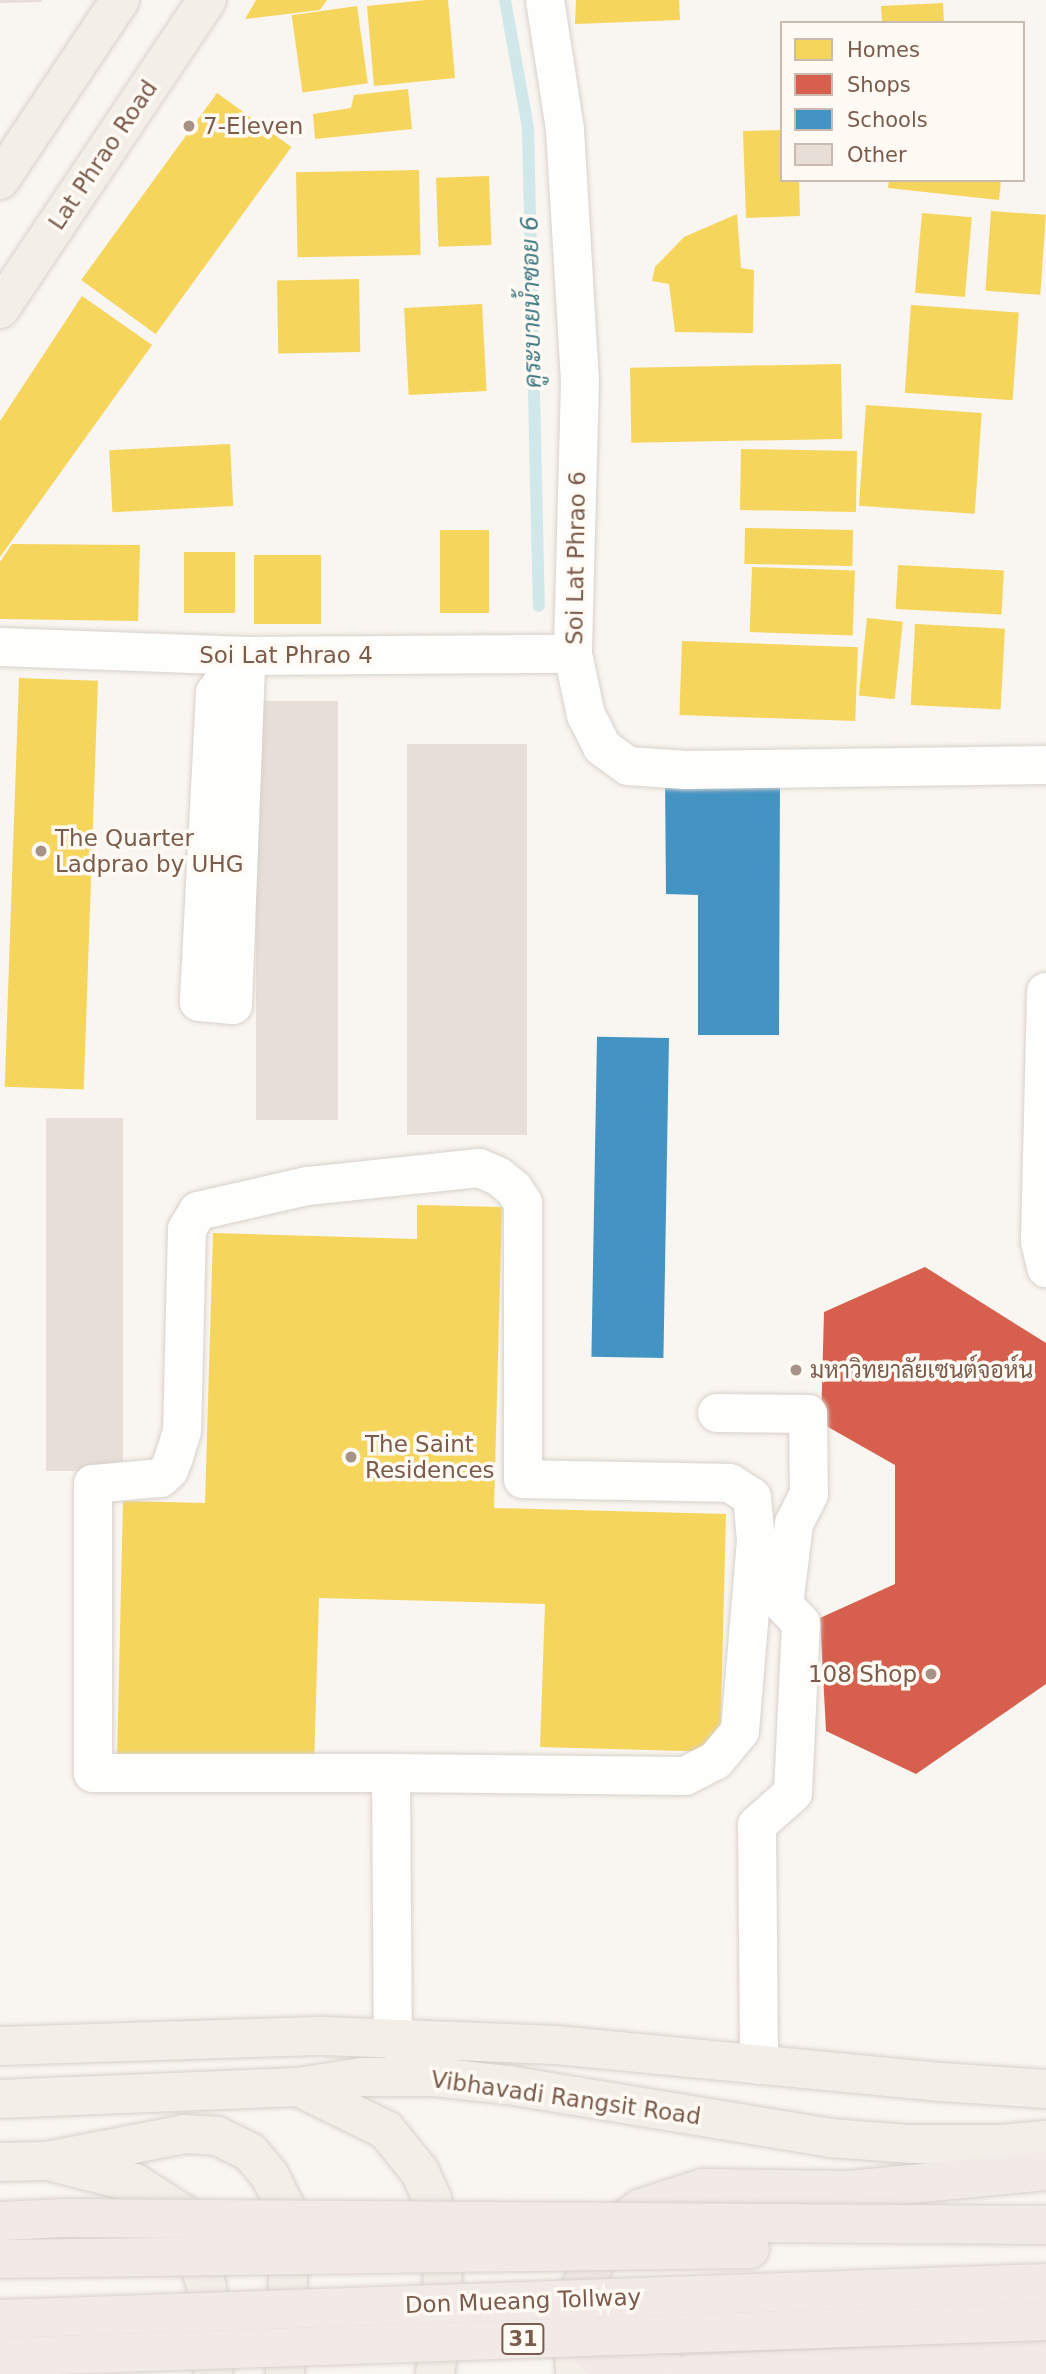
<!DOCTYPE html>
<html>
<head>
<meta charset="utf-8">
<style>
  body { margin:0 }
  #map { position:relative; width:1046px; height:2374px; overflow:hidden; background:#f9f5f0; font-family:"DejaVu Sans",Sarabun,sans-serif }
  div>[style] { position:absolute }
  .homes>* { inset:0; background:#f6d55c; transform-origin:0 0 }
  .shops>* { inset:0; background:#d6604d }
  .schools>* { inset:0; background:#4393c3; transform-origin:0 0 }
  .stream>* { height:12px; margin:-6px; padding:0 6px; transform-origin:6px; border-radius:6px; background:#d0e8ea }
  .building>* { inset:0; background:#e6ded7; transform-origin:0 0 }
  .roads { filter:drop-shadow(0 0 2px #d7d1cb) drop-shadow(0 0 2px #d7d1cb) }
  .minor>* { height:38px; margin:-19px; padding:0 19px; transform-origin:19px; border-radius:19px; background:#fefefd }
  .major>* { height:38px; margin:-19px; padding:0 19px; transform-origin:19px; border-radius:19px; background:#f3eee8 }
  .highway>* { height:38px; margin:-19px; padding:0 19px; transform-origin:19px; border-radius:19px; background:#f2eae7 }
  .bridges { filter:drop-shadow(0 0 2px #dad1cc) drop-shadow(0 0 2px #dad1cc) }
  .highway-bridge>* { height:38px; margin:-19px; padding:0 19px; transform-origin:19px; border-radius:19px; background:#f2eae7 }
  .dots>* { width:19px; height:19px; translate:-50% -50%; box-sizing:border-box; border:4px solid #fffaf3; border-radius:50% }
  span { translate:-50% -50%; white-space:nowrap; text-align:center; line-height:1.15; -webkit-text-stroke:7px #fffaf3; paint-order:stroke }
  .shield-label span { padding:2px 5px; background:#fffaf3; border:2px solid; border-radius:5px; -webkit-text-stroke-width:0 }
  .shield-label { font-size:21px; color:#7a5c4d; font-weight:700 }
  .poi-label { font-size:23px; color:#7a5c4d }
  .left { translate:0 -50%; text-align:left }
  .right { translate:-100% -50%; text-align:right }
  .street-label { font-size:23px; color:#7a5c4d }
  .water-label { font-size:24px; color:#437c86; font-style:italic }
  .legend { position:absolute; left:780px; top:21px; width:245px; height:161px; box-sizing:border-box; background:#fffaf3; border:2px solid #cabbb1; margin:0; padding:9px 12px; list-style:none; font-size:21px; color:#7a5c4d }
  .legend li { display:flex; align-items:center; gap:14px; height:35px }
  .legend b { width:35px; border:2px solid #cabbb1 }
</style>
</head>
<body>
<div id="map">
  <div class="homes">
    <i style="clip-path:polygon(256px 0,327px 0,320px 10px,245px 19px)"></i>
    <i style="clip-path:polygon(426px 0,448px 0,455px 78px,374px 86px,367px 6px)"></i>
    <i style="clip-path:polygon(576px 0,679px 0,680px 20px,575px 24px)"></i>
    <i style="clip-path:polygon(943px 3px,944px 23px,882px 23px,881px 6px)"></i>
    <i style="left:357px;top:6px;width:78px;height:66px;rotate:82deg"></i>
    <i style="clip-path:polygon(408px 89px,412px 129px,315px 139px,313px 114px,351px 108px,354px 95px)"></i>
    <i style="left:217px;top:93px;width:92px;height:231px;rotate:36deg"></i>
    <i style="clip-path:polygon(782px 130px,782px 180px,799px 180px,800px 216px,746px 218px,743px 131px)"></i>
    <i style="left:419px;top:170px;width:85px;height:123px;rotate:89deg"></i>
    <i style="left:489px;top:176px;width:69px;height:53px;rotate:88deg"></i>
    <i style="clip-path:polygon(889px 180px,1001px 180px,999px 200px,888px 188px)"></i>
    <i style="left:991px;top:211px;width:55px;height:80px;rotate:4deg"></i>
    <i style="left:922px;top:213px;width:50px;height:80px;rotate:5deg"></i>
    <i style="clip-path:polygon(737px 214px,741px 268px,754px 270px,753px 333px,675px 332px,669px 284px,652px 281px,655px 267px,684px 237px)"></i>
    <i style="left:359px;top:279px;width:73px;height:82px;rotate:89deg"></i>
    <i style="clip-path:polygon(82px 296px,152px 345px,0 557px,0 421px)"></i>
    <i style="left:482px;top:304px;width:87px;height:78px;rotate:87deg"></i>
    <i style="left:911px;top:305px;width:108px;height:88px;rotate:4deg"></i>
    <i style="left:841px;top:364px;width:75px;height:211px;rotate:89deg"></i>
    <i style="left:866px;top:405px;width:116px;height:101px;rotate:4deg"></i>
    <i style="left:230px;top:444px;width:62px;height:121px;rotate:87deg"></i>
    <i style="left:857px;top:451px;width:61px;height:116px;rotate:91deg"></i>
    <i style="left:745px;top:528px;width:108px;height:36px;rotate:1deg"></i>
    <i style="left:440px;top:530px;width:49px;height:83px"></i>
    <i style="clip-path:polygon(12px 544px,140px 545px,138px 621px,0 619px,0 562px)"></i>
    <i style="left:235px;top:552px;width:61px;height:51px;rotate:90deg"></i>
    <i style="left:254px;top:555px;width:67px;height:69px"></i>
    <i style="left:898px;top:565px;width:106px;height:44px;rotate:3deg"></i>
    <i style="left:752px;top:567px;width:103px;height:65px;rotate:2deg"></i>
    <i style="left:867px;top:618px;width:36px;height:78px;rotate:6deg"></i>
    <i style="left:915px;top:624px;width:90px;height:81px;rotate:3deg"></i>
    <i style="left:682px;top:641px;width:176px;height:74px;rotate:2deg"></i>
    <i style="left:19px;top:678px;width:79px;height:409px;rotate:2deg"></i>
    <i style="clip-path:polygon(417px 1205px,502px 1207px,494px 1508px,726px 1514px,720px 1752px,540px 1747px,545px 1604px,319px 1598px,314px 1766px,117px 1760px,123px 1501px,205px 1503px,213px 1233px,417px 1239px)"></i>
  </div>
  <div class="shops">
    <i style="clip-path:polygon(925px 1267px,1046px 1343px,1046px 1684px,916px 1774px,826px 1731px,820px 1618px,895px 1584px,895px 1465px,821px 1423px,824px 1312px)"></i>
  </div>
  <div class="schools">
    <i style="clip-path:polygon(665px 777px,780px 777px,779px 1035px,698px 1035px,698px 895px,666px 894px)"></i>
    <i style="left:669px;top:1038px;width:320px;height:72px;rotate:91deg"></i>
  </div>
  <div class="stream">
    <i style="left:505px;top:0;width:130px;rotate:79.8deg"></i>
    <i style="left:528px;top:128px;width:478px;rotate:88.7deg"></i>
  </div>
  <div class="building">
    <i style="clip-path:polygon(0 0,42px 0,42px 2px,0 3px)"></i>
    <i style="left:256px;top:701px;width:82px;height:419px"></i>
    <i style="left:407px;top:744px;width:120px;height:391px"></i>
    <i style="left:46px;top:1118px;width:77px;height:353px"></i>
  </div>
  <div class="roads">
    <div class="minor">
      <i style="left:545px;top:0;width:131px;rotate:81.2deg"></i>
      <i style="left:565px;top:129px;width:252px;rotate:86.6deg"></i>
      <i style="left:580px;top:381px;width:273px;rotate:91.5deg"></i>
      <i style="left:573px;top:654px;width:62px;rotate:78deg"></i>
      <i style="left:586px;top:715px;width:36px;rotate:63deg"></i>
      <i style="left:602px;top:747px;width:32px;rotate:36deg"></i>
      <i style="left:628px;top:766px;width:58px;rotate:3.9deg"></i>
      <i style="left:686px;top:770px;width:360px;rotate:-0.8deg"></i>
      <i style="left:0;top:647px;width:247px;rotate:2.1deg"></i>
      <i style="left:247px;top:656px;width:326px;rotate:-0.4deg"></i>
      <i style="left:246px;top:670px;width:25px;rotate:153deg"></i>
      <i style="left:224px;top:681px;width:15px;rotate:127deg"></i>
      <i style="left:215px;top:693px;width:309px;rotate:93deg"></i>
      <i style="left:199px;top:1002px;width:34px;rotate:5deg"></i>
      <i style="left:233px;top:1005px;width:335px;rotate:-87.8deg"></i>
      <i style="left:246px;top:670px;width:14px;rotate:-86deg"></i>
      <i style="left:1046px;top:992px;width:249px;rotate:91.4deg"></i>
      <i style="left:1040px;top:1241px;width:28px;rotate:77deg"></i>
      <i style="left:717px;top:1413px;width:91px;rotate:0.6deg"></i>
      <i style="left:808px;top:1414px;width:80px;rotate:89.3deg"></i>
      <i style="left:809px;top:1494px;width:34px;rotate:117deg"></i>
      <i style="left:794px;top:1524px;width:82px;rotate:97deg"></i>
      <i style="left:784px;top:1605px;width:25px;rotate:47deg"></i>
      <i style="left:801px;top:1623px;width:170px;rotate:92.7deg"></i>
      <i style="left:793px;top:1793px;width:48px;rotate:138.4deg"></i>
      <i style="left:757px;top:1825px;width:240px;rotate:89.5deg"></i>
      <i style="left:391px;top:1773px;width:294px;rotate:0.6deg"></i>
      <i style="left:685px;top:1776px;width:34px;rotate:-27deg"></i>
      <i style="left:715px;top:1761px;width:39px;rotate:-50deg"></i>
      <i style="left:740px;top:1731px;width:192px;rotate:-85.2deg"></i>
      <i style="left:756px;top:1540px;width:43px;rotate:-95.3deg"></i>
      <i style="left:752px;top:1497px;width:26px;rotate:-148deg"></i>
      <i style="left:730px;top:1483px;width:207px;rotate:-178.9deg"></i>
      <i style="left:523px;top:1479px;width:276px;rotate:-90deg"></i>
      <i style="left:523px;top:1203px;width:17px;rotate:-123deg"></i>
      <i style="left:514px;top:1189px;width:21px;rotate:-141deg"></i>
      <i style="left:498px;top:1176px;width:21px;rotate:-157deg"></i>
      <i style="left:479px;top:1168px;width:173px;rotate:174deg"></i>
      <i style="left:307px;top:1186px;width:112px;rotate:167.1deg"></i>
      <i style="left:198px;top:1211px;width:21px;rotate:121deg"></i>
      <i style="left:187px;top:1229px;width:202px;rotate:91.4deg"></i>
      <i style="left:182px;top:1431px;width:27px;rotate:107deg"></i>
      <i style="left:174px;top:1457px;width:14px;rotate:111deg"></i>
      <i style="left:169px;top:1470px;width:12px;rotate:138deg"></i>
      <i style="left:160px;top:1478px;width:67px;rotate:174.9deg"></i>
      <i style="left:93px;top:1484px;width:289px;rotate:90deg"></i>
      <i style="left:93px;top:1773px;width:298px"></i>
      <i style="left:391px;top:1773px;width:267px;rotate:89.6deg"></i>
    </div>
    <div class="major">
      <i style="left:0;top:180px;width:216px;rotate:-56.3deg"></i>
      <i style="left:0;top:309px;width:372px;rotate:-56.2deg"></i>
      <i style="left:0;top:2046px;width:324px;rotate:-1.8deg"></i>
      <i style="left:324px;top:2036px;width:232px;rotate:2.2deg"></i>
      <i style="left:556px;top:2045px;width:386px;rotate:5.5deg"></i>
      <i style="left:940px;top:2082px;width:106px;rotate:3.8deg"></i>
      <i style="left:298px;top:2087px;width:98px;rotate:26deg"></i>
      <i style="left:386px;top:2130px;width:54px;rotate:51deg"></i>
      <i style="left:420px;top:2172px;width:30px;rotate:66deg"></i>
      <i style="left:432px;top:2199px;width:58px;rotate:79.1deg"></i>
      <i style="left:443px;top:2256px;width:77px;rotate:91.5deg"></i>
      <i style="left:441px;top:2333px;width:41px;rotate:98.3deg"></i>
      <i style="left:0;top:2099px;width:298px;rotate:-2.3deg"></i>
      <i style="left:298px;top:2087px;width:65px;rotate:-8.9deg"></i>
      <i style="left:362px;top:2077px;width:72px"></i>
      <i style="left:434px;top:2077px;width:74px;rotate:6.2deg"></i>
      <i style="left:508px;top:2085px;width:326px;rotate:9.3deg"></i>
      <i style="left:830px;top:2138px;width:79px;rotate:4.3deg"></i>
      <i style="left:909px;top:2144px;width:91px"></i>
      <i style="left:1000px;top:2144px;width:46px;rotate:-5deg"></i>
      <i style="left:0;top:2162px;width:47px;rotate:-1.2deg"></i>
      <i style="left:47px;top:2161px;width:140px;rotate:-11.1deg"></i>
      <i style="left:184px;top:2134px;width:33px;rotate:3deg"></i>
      <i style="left:217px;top:2136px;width:37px;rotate:26deg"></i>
      <i style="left:250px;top:2152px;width:31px;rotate:50deg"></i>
      <i style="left:270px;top:2176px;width:32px;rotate:64deg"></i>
      <i style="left:284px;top:2205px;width:41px;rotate:83deg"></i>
      <i style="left:289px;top:2246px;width:128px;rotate:91.8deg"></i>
      <i style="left:56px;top:2163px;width:81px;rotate:14.2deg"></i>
      <i style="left:135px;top:2183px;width:57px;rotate:32.9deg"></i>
      <i style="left:183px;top:2214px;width:78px;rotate:72deg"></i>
      <i style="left:207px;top:2288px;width:60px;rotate:83.3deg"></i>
      <i style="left:214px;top:2348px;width:26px;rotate:92deg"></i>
      <i style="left:573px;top:2332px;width:42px;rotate:87.3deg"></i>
    </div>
    <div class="highway">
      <i style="left:674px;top:2374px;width:45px;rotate:-176.2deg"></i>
      <i style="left:629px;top:2371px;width:34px;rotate:-156deg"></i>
      <i style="left:598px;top:2357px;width:35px;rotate:-135deg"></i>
      <i style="left:573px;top:2332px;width:46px;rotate:-79.9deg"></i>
      <i style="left:581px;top:2287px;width:70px;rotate:-60.2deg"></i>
      <i style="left:616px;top:2226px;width:31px;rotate:-36deg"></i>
      <i style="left:641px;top:2208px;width:65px;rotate:-17.9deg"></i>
      <i style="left:703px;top:2188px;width:146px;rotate:0.8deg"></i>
      <i style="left:849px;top:2190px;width:198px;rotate:-5.5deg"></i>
      <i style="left:690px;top:2374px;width:356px;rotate:-2.4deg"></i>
    </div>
  </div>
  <div class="bridges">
    <div class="highway-bridge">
      <i style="left:0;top:2221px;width:67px;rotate:-2.6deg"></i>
      <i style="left:67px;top:2218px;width:979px;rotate:0.41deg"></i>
      <i style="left:0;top:2259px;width:750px;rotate:-0.76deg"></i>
      <i style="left:0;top:2319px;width:1047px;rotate:-1.97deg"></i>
      <i style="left:0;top:2357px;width:1047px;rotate:-1.97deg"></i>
    </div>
  </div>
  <div class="dots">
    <i style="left:189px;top:126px;background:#a69286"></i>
    <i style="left:41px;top:851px;background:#a69286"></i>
    <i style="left:796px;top:1370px;background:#a69286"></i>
    <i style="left:351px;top:1457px;background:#a69286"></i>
    <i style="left:931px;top:1674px;background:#a69286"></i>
  </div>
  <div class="shield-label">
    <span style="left:523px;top:2339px">31</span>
  </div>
  <div class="poi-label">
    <span class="left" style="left:203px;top:126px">7-Eleven</span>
    <span class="left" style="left:55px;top:851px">The Quarter<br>Ladprao by UHG</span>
    <span class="left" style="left:810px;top:1370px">มหาวิทยาลัยเซนต์จอห์น</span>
    <span class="left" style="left:365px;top:1457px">The Saint<br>Residences</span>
    <span class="right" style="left:917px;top:1674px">108 Shop</span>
  </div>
  <div class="street-label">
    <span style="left:103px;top:155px;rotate:-56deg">Lat Phrao Road</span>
    <span style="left:576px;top:558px;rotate:-89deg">Soi Lat Phrao 6</span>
    <span style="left:286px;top:655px">Soi Lat Phrao 4</span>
    <span style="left:566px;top:2098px;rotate:8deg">Vibhavadi Rangsit Road</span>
    <span style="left:523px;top:2301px;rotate:-2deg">Don Mueang Tollway</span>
  </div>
  <div class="water-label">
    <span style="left:532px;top:302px;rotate:-91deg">คูระบายน้ำซอย 6</span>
  </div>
  <ul class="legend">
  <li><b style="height:19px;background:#f6d55c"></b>Homes</li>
  <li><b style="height:19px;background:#d6604d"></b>Shops</li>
  <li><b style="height:19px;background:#4393c3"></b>Schools</li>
  <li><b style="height:19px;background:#e6ded7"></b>Other</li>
  </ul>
</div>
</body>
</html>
